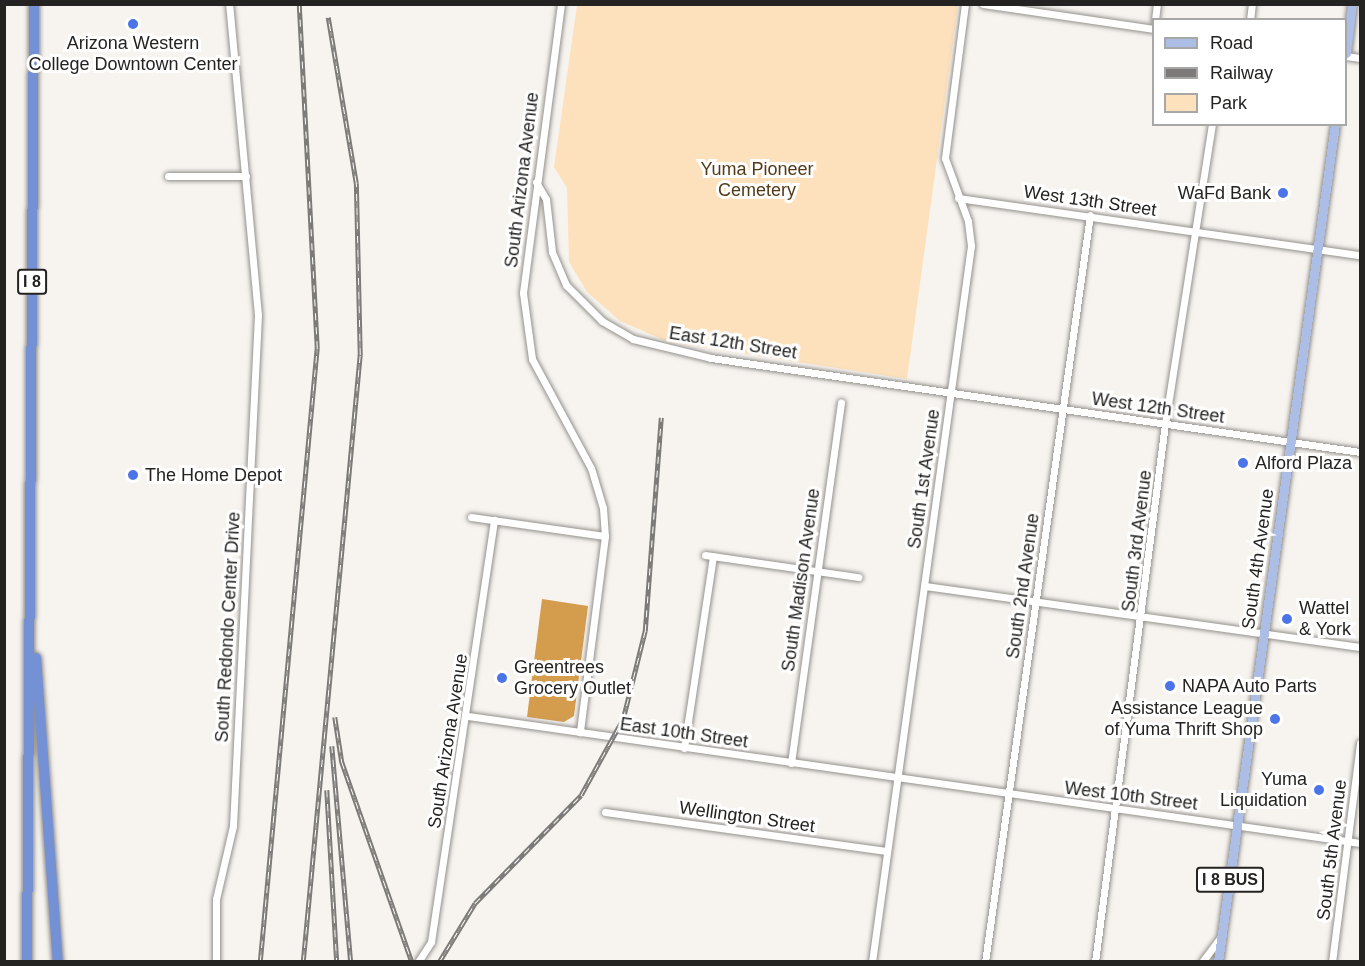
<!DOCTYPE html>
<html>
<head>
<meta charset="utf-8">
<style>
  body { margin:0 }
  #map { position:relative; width:1365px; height:966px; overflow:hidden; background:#f7f4f0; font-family:Arial,sans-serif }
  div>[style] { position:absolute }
  .green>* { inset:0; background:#fde1bc }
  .water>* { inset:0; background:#d49c4d }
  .roads { filter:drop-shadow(0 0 2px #94918d) drop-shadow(0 0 2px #94918d) }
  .minor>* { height:7px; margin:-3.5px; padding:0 3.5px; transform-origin:3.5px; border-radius:3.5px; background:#fff }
  .major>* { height:9px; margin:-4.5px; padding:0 4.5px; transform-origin:4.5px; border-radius:4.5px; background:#acbde6 }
  .highway>* { height:10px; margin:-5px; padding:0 5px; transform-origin:5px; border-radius:5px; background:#7491d6 }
  .rail>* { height:4.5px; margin-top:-2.25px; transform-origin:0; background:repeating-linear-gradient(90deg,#fff 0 7px,#7d7b79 0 14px); box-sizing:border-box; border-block:2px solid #7d7b79 }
  .dots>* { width:16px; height:16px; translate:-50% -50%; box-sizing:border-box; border:3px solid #fff; border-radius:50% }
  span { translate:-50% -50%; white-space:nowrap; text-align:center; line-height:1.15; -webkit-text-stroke:6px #fff; paint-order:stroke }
  .shield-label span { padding:2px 4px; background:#fff; border:2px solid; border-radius:4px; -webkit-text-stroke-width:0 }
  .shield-label { font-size:16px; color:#242322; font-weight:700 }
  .poi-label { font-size:18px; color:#242322 }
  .right { translate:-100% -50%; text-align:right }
  .left { translate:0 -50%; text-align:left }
  .park-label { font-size:18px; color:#523a18 }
  .street-label { font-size:18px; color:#242322 }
  .frame { position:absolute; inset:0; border:6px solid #242322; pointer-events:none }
  .legend { position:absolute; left:1152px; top:18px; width:195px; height:108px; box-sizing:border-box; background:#fff; border:2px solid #a7a7a7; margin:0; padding:8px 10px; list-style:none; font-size:18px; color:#242322 }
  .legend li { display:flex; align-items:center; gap:12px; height:30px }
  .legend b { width:30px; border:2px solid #a7a7a7 }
</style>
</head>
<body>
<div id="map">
  <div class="green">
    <i style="clip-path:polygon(577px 5px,958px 5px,907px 379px,668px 342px,620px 321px,587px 292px,569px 262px,567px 188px,554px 167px)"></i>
  </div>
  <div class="water">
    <i style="clip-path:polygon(542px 599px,588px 606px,574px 716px,564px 722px,527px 717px)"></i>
  </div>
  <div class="roads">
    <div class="minor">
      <i style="left:561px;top:4px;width:291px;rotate:97.5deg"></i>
      <i style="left:523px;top:293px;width:67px;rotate:82.2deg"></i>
      <i style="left:532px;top:359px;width:124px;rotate:61.6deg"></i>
      <i style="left:591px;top:468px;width:42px;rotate:73.3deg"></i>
      <i style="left:603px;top:508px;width:28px;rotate:86deg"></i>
      <i style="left:605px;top:536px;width:198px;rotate:97.3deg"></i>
      <i style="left:983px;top:4px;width:173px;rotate:8.3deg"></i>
      <i style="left:1155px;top:20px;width:16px;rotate:-83deg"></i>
      <i style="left:1250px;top:20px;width:16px;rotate:-83deg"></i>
      <i style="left:1346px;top:56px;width:14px;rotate:8deg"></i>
      <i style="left:168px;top:176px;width:78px"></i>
      <i style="left:536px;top:182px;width:20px;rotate:60deg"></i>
      <i style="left:546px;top:199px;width:53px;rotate:83.5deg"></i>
      <i style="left:552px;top:252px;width:36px;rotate:67deg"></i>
      <i style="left:566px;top:285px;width:51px;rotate:45deg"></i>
      <i style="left:602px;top:321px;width:36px;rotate:30deg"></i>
      <i style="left:633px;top:339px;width:80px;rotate:13.7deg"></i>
      <i style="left:711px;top:358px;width:656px;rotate:8.24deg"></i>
      <i style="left:958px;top:198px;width:406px;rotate:8.1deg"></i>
      <i style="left:471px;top:517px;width:135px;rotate:8.1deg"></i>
      <i style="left:705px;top:555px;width:155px;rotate:8.2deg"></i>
      <i style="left:925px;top:586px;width:439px;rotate:8deg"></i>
      <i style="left:468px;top:716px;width:901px;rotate:8.1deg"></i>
      <i style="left:684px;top:748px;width:194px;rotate:-81.4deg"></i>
      <i style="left:791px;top:763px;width:364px;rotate:-82.1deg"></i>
      <i style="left:605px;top:812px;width:284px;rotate:7.9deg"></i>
      <i style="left:216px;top:962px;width:63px;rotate:-90deg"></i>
      <i style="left:216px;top:899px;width:75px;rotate:-76.9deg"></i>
      <i style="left:233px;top:826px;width:512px;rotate:-87.2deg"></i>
      <i style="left:258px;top:315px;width:312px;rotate:-95.3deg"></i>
      <i style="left:418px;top:962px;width:24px;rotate:-57deg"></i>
      <i style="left:431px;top:942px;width:427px;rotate:-81.5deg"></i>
      <i style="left:872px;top:962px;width:723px;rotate:-82.13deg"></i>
      <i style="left:971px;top:246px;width:25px;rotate:-97deg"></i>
      <i style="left:968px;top:221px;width:67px;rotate:-110.1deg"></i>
      <i style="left:945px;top:158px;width:155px;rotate:-82.6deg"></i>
      <i style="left:985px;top:962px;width:754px;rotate:-82deg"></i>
      <i style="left:1095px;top:962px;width:543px;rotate:-82.59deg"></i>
      <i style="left:1165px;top:424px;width:304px;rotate:-81.1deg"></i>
      <i style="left:1202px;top:962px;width:31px;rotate:-53deg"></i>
      <i style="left:1332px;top:962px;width:221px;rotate:-82.7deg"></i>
    </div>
    <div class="major">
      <i style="left:1346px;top:53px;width:49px;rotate:-83deg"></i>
      <i style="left:1218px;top:962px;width:846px;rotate:-82.05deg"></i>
    </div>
    <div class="highway">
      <i style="left:36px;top:658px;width:305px;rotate:85.9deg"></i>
      <i style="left:27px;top:962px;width:958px;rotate:-89.58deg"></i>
    </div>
  </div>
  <div class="rail">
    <i style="left:335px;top:717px;width:46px;rotate:81.2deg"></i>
    <i style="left:342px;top:762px;width:212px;rotate:70.7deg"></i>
    <i style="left:332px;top:746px;width:217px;rotate:85deg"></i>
    <i style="left:327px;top:790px;width:172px;rotate:86.7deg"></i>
    <i style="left:260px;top:962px;width:617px;rotate:-84.7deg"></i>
    <i style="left:317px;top:348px;width:344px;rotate:-93deg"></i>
    <i style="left:303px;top:962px;width:610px;rotate:-84.64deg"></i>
    <i style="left:360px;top:355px;width:172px;rotate:-91.3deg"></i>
    <i style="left:356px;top:183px;width:168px;rotate:-99.6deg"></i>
    <i style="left:439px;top:962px;width:69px;rotate:-58.6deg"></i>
    <i style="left:475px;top:903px;width:151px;rotate:-45.5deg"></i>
    <i style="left:581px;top:795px;width:87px;rotate:-61.1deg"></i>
    <i style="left:623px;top:719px;width:91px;rotate:-76deg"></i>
    <i style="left:645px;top:631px;width:214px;rotate:-85.7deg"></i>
  </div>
  <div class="dots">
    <i style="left:133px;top:24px;background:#4a74e7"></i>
    <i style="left:1283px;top:193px;background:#4a74e7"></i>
    <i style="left:1243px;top:463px;background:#4a74e7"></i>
    <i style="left:133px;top:475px;background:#4a74e7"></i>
    <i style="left:1287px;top:619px;background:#4a74e7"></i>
    <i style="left:502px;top:678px;background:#4a74e7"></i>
    <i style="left:1170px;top:686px;background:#4a74e7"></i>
    <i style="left:1275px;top:719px;background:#4a74e7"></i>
    <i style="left:1319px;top:790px;background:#4a74e7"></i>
  </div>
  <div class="shield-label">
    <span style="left:32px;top:282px">I 8</span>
    <span style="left:1230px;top:880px">I 8 BUS</span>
  </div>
  <div class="poi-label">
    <span style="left:133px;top:54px">Arizona Western<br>College Downtown Center</span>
    <span class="right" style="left:1271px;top:193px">WaFd Bank</span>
    <span class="left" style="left:1255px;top:463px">Alford Plaza</span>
    <span class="left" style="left:145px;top:475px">The Home Depot</span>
    <span class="left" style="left:1299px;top:619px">Wattel<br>&amp; York</span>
    <span class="left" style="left:514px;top:678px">Greentrees<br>Grocery Outlet</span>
    <span class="left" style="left:1182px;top:686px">NAPA Auto Parts</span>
    <span class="right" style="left:1263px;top:719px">Assistance League<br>of Yuma Thrift Shop</span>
    <span class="right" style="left:1307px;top:790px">Yuma<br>Liquidation</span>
  </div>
  <div class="park-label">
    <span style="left:757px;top:180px">Yuma Pioneer<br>Cemetery</span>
  </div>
  <div class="street-label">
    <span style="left:522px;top:180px;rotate:-83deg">South Arizona Avenue</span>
    <span style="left:1090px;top:201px;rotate:8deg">West 13th Street</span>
    <span style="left:733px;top:343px;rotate:9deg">East 12th Street</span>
    <span style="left:1158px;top:408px;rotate:8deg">West 12th Street</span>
    <span style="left:924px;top:479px;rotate:-82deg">South 1st Avenue</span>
    <span style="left:1137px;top:541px;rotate:-83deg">South 3rd Avenue</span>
    <span style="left:1258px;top:559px;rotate:-82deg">South 4th Avenue</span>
    <span style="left:801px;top:580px;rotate:-82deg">South Madison Avenue</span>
    <span style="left:1023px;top:586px;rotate:-82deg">South 2nd Avenue</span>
    <span style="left:228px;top:627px;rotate:-87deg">South Redondo Center Drive</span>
    <span style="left:684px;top:733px;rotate:8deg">East 10th Street</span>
    <span style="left:448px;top:741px;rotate:-81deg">South Arizona Avenue</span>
    <span style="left:1131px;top:796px;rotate:7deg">West 10th Street</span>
    <span style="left:747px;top:817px;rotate:8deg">Wellington Street</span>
    <span style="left:1332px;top:850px;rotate:-83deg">South 5th Avenue</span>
  </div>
  <div class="frame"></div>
  <ul class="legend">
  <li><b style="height:8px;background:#acbde6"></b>Road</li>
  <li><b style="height:8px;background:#7d7b79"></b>Railway</li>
  <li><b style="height:16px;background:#fde1bc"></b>Park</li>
  </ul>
</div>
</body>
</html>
